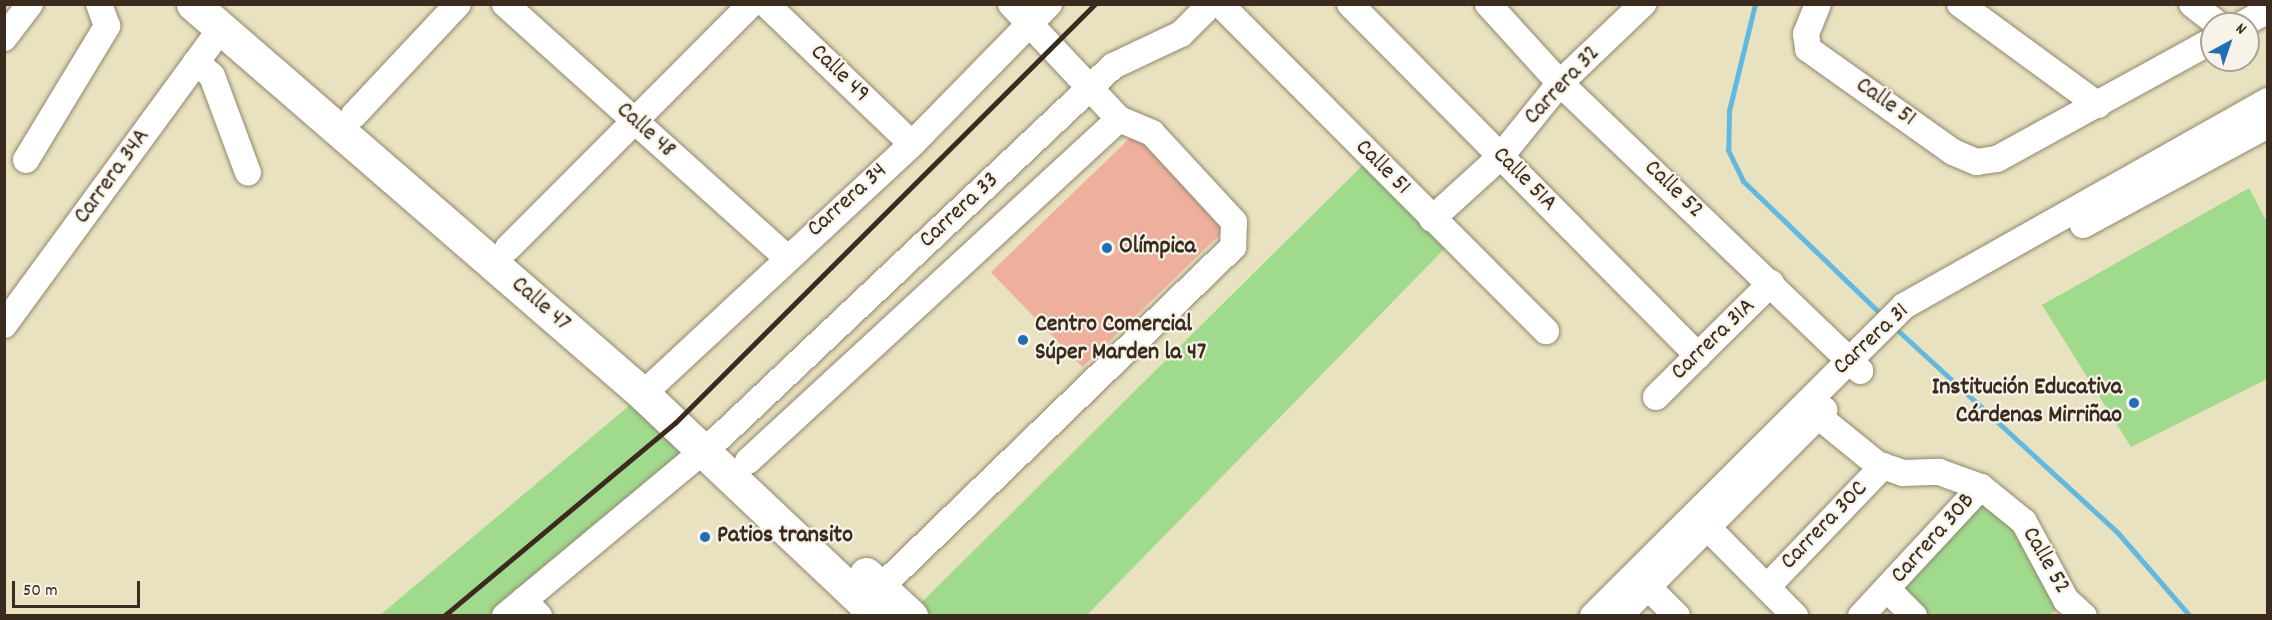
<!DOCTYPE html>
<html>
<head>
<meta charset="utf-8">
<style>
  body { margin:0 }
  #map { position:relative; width:2272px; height:620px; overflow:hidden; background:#e9e2c0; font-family:Dekko,sans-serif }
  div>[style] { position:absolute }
  .green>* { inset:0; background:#a0da8d }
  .stream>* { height:5px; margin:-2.5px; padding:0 2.5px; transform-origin:2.5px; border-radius:2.5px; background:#63b8e0 }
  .building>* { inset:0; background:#eeb09d; transform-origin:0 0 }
  .roads { filter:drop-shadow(0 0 2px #92866f) drop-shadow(0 0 2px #92866f) }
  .minor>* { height:26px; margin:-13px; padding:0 13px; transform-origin:13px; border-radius:13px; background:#fff }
  .major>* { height:33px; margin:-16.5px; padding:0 16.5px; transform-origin:16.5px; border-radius:16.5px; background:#fff }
  .rail>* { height:4.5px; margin:-2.25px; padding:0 2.25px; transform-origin:2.25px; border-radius:2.25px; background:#3b2a1e }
  .dots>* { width:16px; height:16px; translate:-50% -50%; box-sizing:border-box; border:3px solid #f7f3e8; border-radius:50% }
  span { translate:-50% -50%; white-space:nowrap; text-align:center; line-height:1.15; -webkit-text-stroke:4.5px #f7f3e8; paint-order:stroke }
  .street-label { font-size:24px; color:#3b2a1e }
  .poi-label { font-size:24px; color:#3b2a1e; font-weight:700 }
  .left { translate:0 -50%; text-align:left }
  .right { translate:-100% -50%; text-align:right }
  .frame { position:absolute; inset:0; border:6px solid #3b2a1e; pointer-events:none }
  .north { position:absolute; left:2200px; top:12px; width:60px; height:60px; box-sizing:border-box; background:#f7f3e8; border:2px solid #aca397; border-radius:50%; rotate:40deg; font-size:16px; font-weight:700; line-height:24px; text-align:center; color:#3b2a1e }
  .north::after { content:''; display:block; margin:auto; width:21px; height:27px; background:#1f6fb2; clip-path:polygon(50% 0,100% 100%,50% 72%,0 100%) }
  .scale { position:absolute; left:12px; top:581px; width:128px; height:27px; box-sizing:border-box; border:3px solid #3b2a1e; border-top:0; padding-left:8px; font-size:18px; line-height:21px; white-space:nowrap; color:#3b2a1e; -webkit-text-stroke:4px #f7f3e8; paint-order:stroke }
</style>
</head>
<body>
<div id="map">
  <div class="green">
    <i style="clip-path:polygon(1371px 157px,1453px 240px,1087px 615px,932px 615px,920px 604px)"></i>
    <i style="clip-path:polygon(2249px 188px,2267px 222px,2267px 379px,2131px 447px,2042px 305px)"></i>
    <i style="clip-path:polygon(643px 394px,704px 451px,505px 615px,379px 616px)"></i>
    <i style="clip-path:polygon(1981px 487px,2024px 522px,2066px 600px,2050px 615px,1915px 615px,1889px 589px)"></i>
  </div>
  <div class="stream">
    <i style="left:1755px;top:4px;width:110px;rotate:103.7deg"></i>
    <i style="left:1729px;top:111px;width:39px;rotate:91deg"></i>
    <i style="left:1728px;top:150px;width:34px;rotate:64deg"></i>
    <i style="left:1743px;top:181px;width:196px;rotate:44deg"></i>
    <i style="left:1893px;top:326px;width:306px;rotate:42.6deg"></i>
    <i style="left:2118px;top:533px;width:110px;rotate:49.1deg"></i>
  </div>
  <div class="building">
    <i style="left:1134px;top:134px;width:132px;height:199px;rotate:46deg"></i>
  </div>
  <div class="roads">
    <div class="minor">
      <i style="left:505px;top:4px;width:378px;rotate:42deg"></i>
      <i style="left:766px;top:4px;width:202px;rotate:43.8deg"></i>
      <i style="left:1011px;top:4px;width:158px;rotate:46.8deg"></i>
      <i style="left:1220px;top:4px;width:462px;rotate:45.1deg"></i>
      <i style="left:1350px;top:4px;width:495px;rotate:45.3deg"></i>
      <i style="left:1488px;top:4px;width:107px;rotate:47.7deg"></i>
      <i style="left:1560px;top:83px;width:416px;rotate:43.8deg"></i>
      <i style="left:1818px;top:4px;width:32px;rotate:112deg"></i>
      <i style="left:1806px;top:34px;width:15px;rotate:82deg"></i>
      <i style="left:1808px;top:49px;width:178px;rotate:35.4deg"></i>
      <i style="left:1953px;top:152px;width:26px;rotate:23deg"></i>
      <i style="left:1977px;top:162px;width:20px;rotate:-9deg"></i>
      <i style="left:1997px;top:159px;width:245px;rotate:-28.8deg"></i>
      <i style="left:1960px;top:4px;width:171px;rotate:36.2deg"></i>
      <i style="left:2192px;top:4px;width:33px;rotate:38deg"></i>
      <i style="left:2243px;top:24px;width:29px;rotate:-29deg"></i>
      <i style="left:4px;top:38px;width:43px;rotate:-52.6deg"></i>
      <i style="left:196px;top:62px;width:21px;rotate:41deg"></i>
      <i style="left:212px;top:76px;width:103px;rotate:69.6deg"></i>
      <i style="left:354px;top:115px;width:152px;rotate:-46.9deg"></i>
      <i style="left:26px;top:160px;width:157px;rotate:-58.8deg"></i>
      <i style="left:107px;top:26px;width:23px;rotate:-110deg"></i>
      <i style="left:1432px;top:219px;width:93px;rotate:-42.4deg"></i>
      <i style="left:1501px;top:156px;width:94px;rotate:-51.1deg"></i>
      <i style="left:1560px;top:83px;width:115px;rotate:-43.6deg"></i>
      <i style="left:2083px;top:225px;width:210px;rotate:-28.4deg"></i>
      <i style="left:508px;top:248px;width:344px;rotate:-45.1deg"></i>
      <i style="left:4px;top:325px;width:368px;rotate:-53.8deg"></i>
      <i style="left:643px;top:394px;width:367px;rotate:-42.9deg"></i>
      <i style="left:912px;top:144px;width:196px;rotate:-45.6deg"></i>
      <i style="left:1656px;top:397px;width:162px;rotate:-44.7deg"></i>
      <i style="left:1818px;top:416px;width:76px;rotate:39.1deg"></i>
      <i style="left:1877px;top:464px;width:28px;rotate:19deg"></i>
      <i style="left:1903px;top:473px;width:36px;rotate:-2deg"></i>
      <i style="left:1939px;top:472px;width:45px;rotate:19.7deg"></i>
      <i style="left:1981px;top:487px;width:55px;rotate:39.1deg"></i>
      <i style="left:2024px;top:522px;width:89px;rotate:61.7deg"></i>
      <i style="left:2066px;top:600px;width:24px;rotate:42deg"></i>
      <i style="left:748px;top:461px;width:505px;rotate:-42.67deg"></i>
      <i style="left:1119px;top:119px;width:36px;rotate:23deg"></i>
      <i style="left:1152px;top:133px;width:121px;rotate:47.3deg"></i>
      <i style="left:1234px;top:222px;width:25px;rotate:92deg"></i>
      <i style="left:1233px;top:247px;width:489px;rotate:136deg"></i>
      <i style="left:1708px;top:528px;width:124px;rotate:45.3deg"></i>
      <i style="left:1648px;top:587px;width:41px;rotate:45deg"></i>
      <i style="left:1767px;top:587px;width:168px;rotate:-46.2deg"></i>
      <i style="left:1888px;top:590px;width:37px;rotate:45deg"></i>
      <i style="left:524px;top:600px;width:22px;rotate:47deg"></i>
      <i style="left:505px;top:616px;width:281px;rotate:-39.8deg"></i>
      <i style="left:721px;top:436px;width:539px;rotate:-43.35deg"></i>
      <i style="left:1113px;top:66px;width:75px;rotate:-25.2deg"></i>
      <i style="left:1181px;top:34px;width:42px;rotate:-45deg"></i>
      <i style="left:1593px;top:616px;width:439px;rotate:-44.9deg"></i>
      <i style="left:1904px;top:306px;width:418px;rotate:-29.4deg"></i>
      <i style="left:1619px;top:616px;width:291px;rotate:-45.1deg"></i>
      <i style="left:1861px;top:616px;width:176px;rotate:-47.1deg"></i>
    </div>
    <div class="major">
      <i style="left:193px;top:4px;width:595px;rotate:40.91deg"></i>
      <i style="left:643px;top:394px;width:323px;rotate:43.4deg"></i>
      <i style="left:866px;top:574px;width:62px;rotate:43deg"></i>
    </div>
  </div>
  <div class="rail">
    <i style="left:444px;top:616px;width:301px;rotate:-39.9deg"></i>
    <i style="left:675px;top:423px;width:593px;rotate:-44.93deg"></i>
  </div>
  <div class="dots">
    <i style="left:1107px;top:248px;background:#1f6fb2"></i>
    <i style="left:1023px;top:340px;background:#1f6fb2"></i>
    <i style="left:2134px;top:403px;background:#1f6fb2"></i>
    <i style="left:705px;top:537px;background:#1f6fb2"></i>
  </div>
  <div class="street-label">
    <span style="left:839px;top:74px;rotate:44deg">Calle 49</span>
    <span style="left:1563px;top:86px;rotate:-47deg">Carrera 32</span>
    <span style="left:1885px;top:103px;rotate:35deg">Calle 51</span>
    <span style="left:645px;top:131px;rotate:42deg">Calle 48</span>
    <span style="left:1382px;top:168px;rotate:45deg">Calle 51</span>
    <span style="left:113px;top:177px;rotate:-54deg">Carrera 34A</span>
    <span style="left:1524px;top:180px;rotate:45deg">Calle 51A</span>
    <span style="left:1673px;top:190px;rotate:44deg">Calle 52</span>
    <span style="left:848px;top:201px;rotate:-42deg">Carrera 34</span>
    <span style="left:960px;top:211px;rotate:-43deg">Carrera 33</span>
    <span style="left:540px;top:305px;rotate:41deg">Calle 47</span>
    <span style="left:1714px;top:340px;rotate:-44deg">Carrera 31A</span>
    <span style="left:1872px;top:340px;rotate:-43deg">Carrera 31</span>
    <span style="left:1825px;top:526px;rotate:-46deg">Carrera 30C</span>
    <span style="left:1934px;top:539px;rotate:-48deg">Carrera 30B</span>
    <span style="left:2045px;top:561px;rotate:60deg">Calle 52</span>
  </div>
  <div class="poi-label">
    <span class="left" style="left:1119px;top:248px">Olímpica</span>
    <span class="left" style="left:1035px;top:340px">Centro Comercial<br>Súper Marden la 47</span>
    <span class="right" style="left:2122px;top:403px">Institución Educativa<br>Cárdenas Mirriñao</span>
    <span class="left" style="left:717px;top:537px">Patios transito</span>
  </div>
  <div class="frame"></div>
  <div class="north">N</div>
  <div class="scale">50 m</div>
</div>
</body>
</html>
